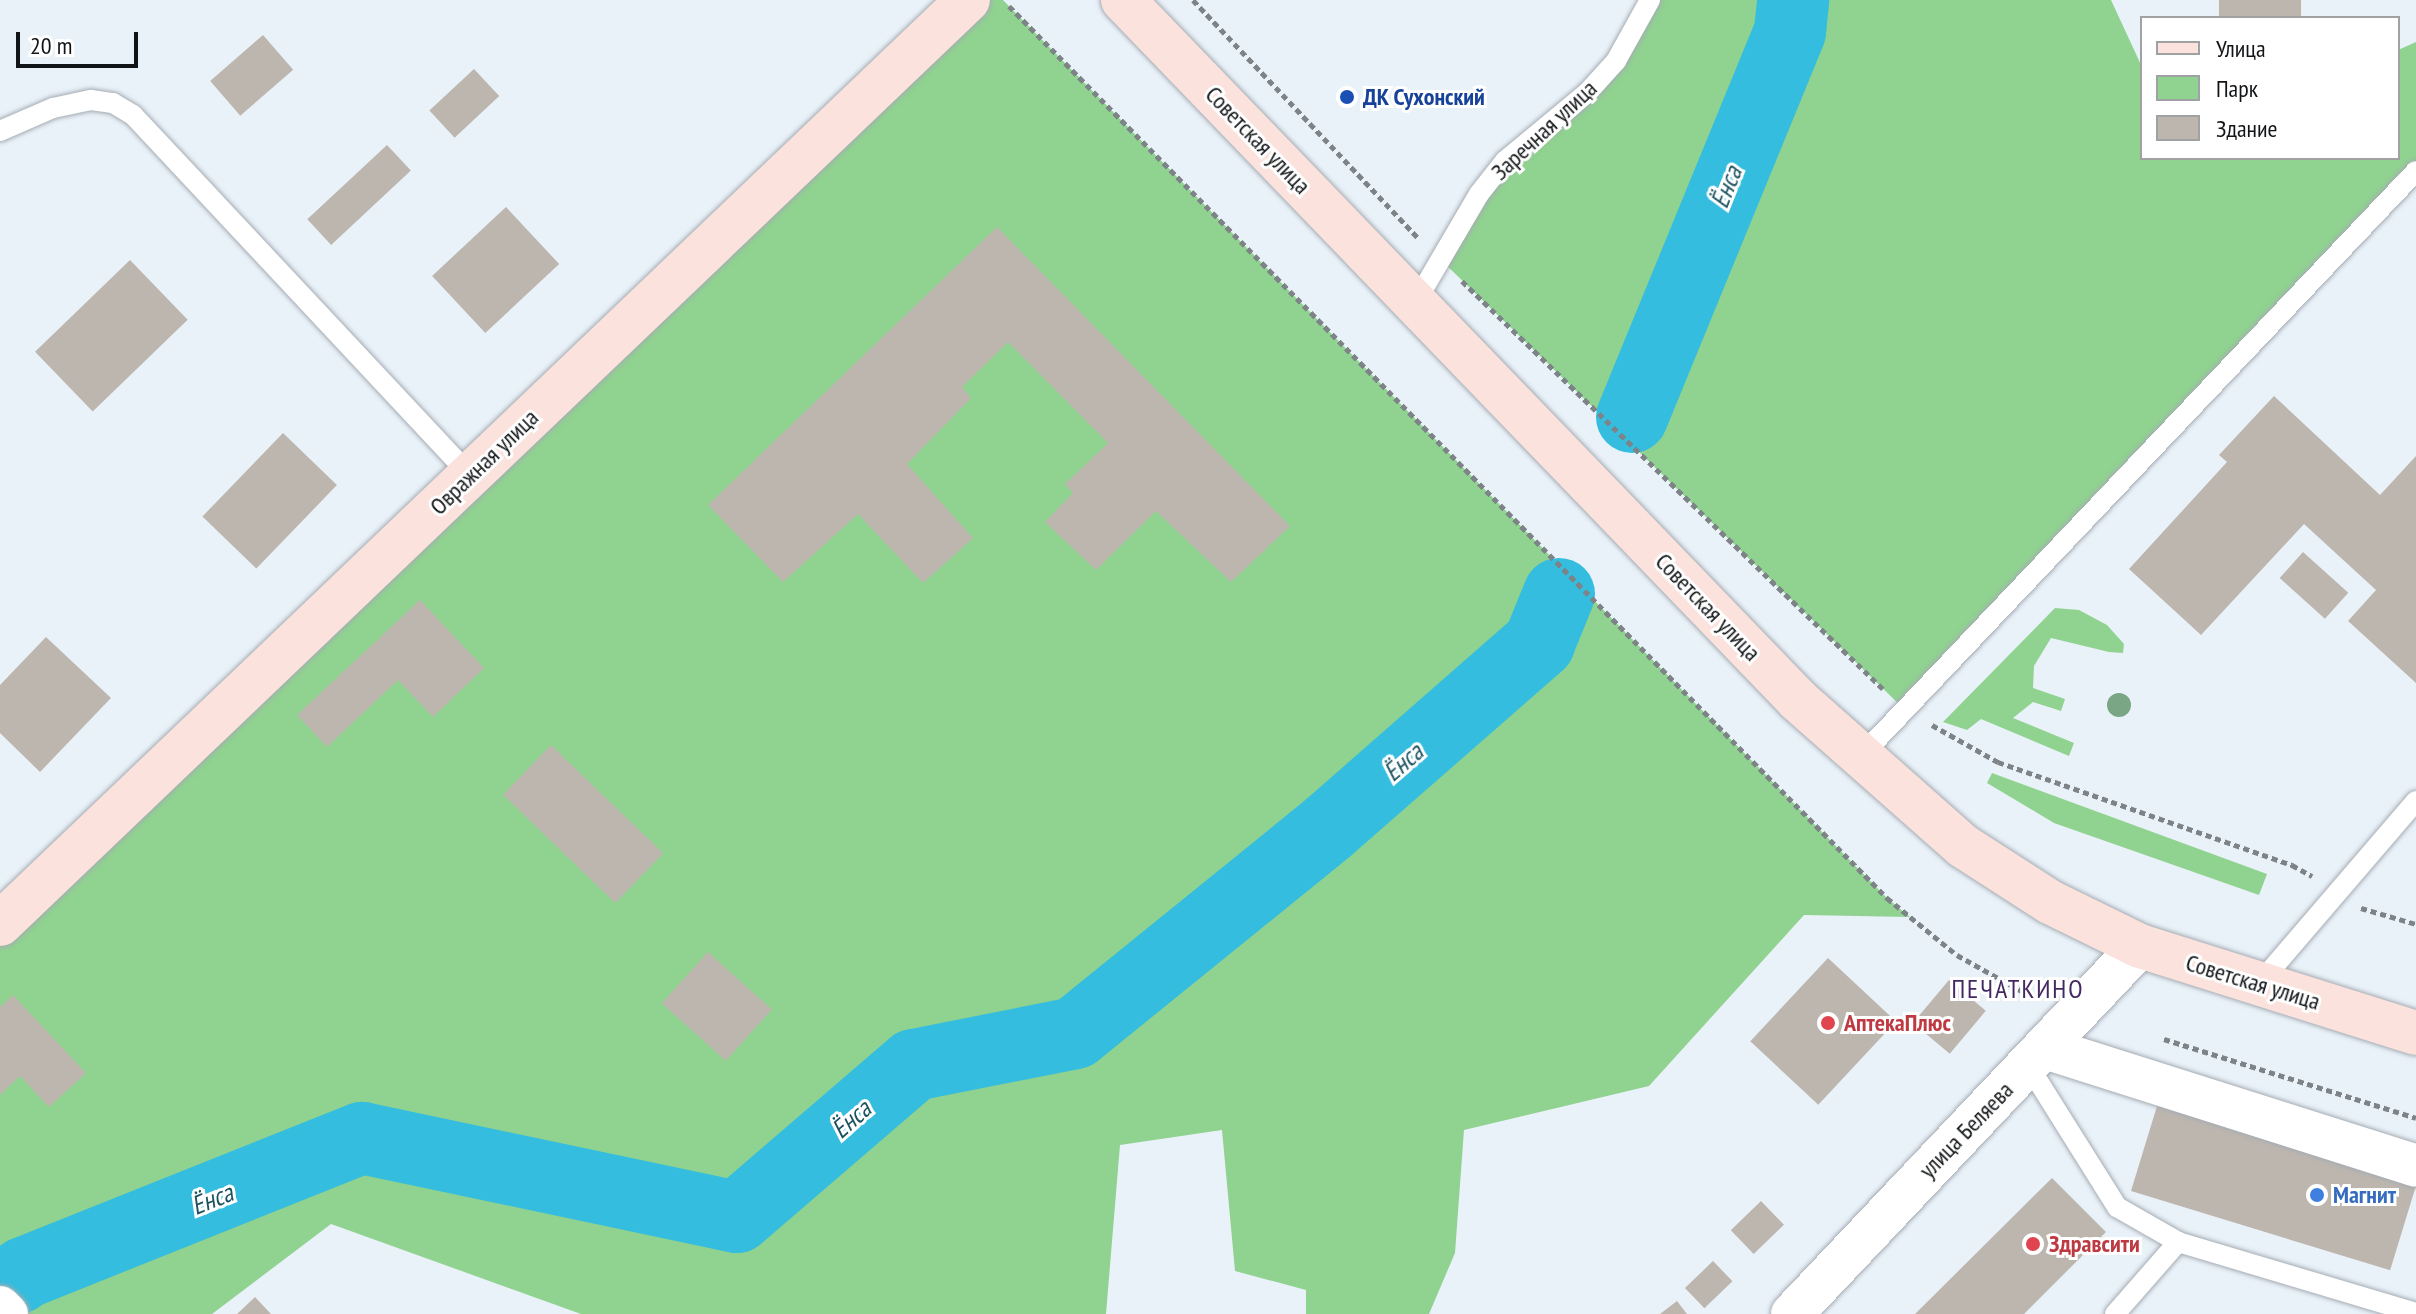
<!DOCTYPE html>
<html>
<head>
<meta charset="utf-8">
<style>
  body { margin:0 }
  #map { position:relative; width:2416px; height:1314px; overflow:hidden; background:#eaf2f9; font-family:"PT Sans Narrow",sans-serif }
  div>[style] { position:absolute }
  .green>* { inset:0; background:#90d290 }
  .river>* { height:72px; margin:-36px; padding:0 36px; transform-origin:36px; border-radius:36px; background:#34bdde }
  .building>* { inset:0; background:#bdb6af; transform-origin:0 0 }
  .path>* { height:5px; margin-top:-2.5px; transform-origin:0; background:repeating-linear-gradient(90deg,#7d8387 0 6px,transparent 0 10px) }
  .roads { filter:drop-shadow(0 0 2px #a5acb3) drop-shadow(0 0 2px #a5acb3) }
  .lane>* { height:20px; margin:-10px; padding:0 10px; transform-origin:10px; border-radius:10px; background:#fff }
  .street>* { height:42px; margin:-21px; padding:0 21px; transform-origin:21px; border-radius:21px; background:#fff }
  .secondary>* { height:44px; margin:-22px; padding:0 22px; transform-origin:22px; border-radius:22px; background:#fbe2dc }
  .trees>* { width:24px; height:24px; margin:-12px; border-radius:50%; background:#7ba686 }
  .dots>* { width:22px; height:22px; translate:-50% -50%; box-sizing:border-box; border:4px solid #fff; border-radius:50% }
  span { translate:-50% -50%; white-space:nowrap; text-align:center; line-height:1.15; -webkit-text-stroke:6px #fff; paint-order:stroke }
  .transit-label { font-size:24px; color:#164399; font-weight:700 }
  .left { translate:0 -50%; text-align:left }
  .street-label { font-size:24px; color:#121517 }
  .health-label { font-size:24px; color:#be3a42; font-weight:700 }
  .shop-label { font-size:24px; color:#366cbe; font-weight:700 }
  .water-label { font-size:26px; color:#1c5260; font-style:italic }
  .neighbourhood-label { font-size:26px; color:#442861; letter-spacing:2px }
  .legend { position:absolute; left:2140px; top:16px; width:260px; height:144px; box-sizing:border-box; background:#fff; border:2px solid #a0a1a2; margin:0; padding:10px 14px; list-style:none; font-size:24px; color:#121517 }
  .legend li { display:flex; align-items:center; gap:16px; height:40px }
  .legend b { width:40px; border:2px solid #a0a1a2 }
  .scale { position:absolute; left:16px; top:32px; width:122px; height:36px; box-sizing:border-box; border:4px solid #121517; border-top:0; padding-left:10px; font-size:24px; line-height:28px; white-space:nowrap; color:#121517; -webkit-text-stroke:6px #fff; paint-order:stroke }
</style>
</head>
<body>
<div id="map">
  <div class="green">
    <i style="clip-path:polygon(968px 0,1003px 0,1887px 898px,1910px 917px,1804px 915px,1649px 1086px,1464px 1130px,1455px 1253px,1429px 1314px,1306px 1314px,1306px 1290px,1235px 1271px,1222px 1130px,1120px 1145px,1106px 1314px,581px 1314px,331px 1224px,212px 1314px,7px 1314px,0 1307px,0 924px)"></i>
    <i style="clip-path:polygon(1650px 0,2111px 0,2142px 67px,2142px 158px,2398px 158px,2398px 50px,2416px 42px,2416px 165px,1905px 710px,1440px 259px,1479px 194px,1588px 92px)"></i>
    <i style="clip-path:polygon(2055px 608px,2079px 610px,2107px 625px,2124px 644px,2123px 653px,2109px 652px,2051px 638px,2034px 666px,2033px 688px,2065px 699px,2061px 711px,2033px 702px,2013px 718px,2074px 743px,2069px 756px,1981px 719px,1967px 730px,1943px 722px)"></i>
    <i style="clip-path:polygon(1992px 773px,2267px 874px,2259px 895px,2054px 823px,1987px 783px)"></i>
  </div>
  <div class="river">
    <i style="left:1632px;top:417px;width:417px;rotate:-67.7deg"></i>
    <i style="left:1790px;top:31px;width:31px;rotate:-84deg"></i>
    <i style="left:18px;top:1278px;width:8px;rotate:-40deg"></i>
    <i style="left:24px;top:1273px;width:364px;rotate:-21.8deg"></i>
    <i style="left:362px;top:1138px;width:383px;rotate:11.9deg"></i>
    <i style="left:737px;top:1217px;width:233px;rotate:-40.7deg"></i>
    <i style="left:914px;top:1065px;width:164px;rotate:-11.2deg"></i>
    <i style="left:1075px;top:1033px;width:326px;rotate:-39deg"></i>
    <i style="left:1328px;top:828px;width:281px;rotate:-41.2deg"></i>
    <i style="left:1539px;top:643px;width:53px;rotate:-67.8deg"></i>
  </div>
  <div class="building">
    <i style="left:2219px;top:0;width:82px;height:18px"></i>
    <i style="left:263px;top:35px;width:46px;height:70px;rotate:49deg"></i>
    <i style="left:474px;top:69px;width:37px;height:61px;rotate:47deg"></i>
    <i style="left:387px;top:145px;width:35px;height:109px;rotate:47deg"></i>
    <i style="left:506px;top:207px;width:78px;height:101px;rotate:47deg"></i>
    <i style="clip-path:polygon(997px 227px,1290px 526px,1231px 582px,1156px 511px,1096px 570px,1045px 522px,1073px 493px,1065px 484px,1108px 443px,1008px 342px,962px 387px,971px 398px,907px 464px,973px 538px,923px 583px,858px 514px,783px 582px,708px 505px)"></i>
    <i style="left:130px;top:260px;width:83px;height:132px;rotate:46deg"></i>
    <i style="clip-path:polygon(2274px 396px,2380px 495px,2416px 456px,2416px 683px,2348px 621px,2376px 590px,2304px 524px,2201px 635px,2129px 569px,2227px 462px,2219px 455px)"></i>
    <i style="left:283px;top:433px;width:75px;height:116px;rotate:44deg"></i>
    <i style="left:2303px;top:552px;width:61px;height:35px;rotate:42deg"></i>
    <i style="clip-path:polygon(420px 600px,484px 668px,433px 717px,398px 680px,327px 747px,297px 715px)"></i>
    <i style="clip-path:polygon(46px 637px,111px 698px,40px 772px,0 733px,0 685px)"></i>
    <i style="left:551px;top:745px;width:156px;height:69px;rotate:44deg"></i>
    <i style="left:708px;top:952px;width:86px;height:69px;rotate:42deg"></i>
    <i style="left:1828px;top:958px;width:93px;height:114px;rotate:43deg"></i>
    <i style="left:1949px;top:980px;width:48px;height:56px;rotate:40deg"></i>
    <i style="clip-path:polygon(13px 995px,86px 1073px,49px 1107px,20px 1076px,0 1095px,0 1007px)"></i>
    <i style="left:2157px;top:1106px;width:271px;height:89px;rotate:17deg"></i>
    <i style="clip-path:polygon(2052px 1178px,2106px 1232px,2024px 1314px,1915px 1314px)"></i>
    <i style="left:1761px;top:1201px;width:33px;height:42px;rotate:46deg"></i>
    <i style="left:1713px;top:1261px;width:28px;height:39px;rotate:46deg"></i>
    <i style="clip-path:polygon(255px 1297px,271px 1314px,237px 1314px)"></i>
    <i style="clip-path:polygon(1677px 1301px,1687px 1314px,1660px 1314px)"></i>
  </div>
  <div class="path">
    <i style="left:1193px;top:0;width:328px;rotate:46.6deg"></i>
    <i style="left:1009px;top:6px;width:1252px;rotate:45.45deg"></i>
    <i style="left:1887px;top:898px;width:90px;rotate:39.2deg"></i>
    <i style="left:1957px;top:955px;width:88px;rotate:29.2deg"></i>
    <i style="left:1462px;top:281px;width:586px;rotate:44.1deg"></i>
    <i style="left:1932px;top:725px;width:76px;rotate:29.3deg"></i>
    <i style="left:1998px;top:762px;width:312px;rotate:19.3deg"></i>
    <i style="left:2292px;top:865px;width:23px;rotate:29deg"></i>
    <i style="left:2361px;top:908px;width:57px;rotate:16.2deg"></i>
    <i style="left:2164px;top:1039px;width:264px;rotate:17.4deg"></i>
  </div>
  <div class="roads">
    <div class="lane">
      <i style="left:0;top:131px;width:58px;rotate:-23.5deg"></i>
      <i style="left:53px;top:108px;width:39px;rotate:-12deg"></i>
      <i style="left:91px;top:100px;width:22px;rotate:8deg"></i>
      <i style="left:113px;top:103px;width:23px;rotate:31deg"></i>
      <i style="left:133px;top:115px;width:493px;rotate:46.9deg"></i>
      <i style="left:1415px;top:303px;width:126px;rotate:-59.6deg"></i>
      <i style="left:1479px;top:194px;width:42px;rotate:-51.8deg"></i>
      <i style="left:1505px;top:161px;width:108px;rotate:-39.7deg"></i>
      <i style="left:1588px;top:92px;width:42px;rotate:-47.9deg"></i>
      <i style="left:1616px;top:61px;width:70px;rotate:-60.9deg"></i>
      <i style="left:1859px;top:758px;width:809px;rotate:-46.5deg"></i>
      <i style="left:2259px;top:984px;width:241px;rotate:-49.4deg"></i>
      <i style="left:2028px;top:1065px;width:168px;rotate:57.9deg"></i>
      <i style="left:2117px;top:1207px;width:70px;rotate:29.8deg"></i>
      <i style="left:2115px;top:1314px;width:96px;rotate:-48.8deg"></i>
      <i style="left:2178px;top:1242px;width:248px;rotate:16.6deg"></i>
    </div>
    <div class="street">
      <i style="left:2045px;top:1048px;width:389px;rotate:17.6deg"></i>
      <i style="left:0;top:1307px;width:10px;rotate:45deg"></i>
      <i style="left:1792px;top:1314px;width:506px;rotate:-46.6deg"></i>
    </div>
    <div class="secondary">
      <i style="left:1123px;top:0;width:972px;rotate:46.04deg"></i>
      <i style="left:1798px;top:700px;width:220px;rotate:41.5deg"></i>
      <i style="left:1963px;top:846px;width:103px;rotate:32.8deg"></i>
      <i style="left:2050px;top:902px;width:100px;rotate:26.1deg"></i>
      <i style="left:2140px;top:946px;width:289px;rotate:17.5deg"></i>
      <i style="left:0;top:924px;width:1338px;rotate:-43.67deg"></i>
    </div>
  </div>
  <div class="trees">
    <i style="left:2119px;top:705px"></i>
  </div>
  <div class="dots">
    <i style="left:1347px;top:97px;background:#1a4fb4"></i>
    <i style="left:1828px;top:1023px;background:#e0444e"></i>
    <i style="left:2317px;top:1195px;background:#3f7fe0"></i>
    <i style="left:2033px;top:1244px;background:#e0444e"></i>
  </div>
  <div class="transit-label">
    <span class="left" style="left:1363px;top:97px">ДК Сухонский</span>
  </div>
  <div class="street-label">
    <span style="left:1544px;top:130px;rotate:-43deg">Заречная улица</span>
    <span style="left:1258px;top:140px;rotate:46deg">Советская улица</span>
    <span style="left:484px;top:462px;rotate:-44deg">Овражная улица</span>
    <span style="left:1708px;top:607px;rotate:46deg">Советская улица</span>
    <span style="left:2253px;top:982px;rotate:17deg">Советская улица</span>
    <span style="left:1966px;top:1130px;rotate:-46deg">улица Беляева</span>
  </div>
  <div class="health-label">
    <span class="left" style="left:1844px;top:1023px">АптекаПлюс</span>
    <span class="left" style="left:2049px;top:1244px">Здравсити</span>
  </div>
  <div class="shop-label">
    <span class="left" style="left:2333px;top:1195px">Магнит</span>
  </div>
  <div class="water-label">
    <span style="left:1726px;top:187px;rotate:-68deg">Ёнса</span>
    <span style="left:1403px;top:762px;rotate:-41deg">Ёнса</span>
    <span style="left:851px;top:1119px;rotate:-41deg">Ёнса</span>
    <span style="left:212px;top:1199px;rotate:-22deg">Ёнса</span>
  </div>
  <div class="neighbourhood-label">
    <span style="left:2018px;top:989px">ПЕЧАТКИНО</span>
  </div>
  <ul class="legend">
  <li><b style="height:10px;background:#fbe2dc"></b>Улица</li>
  <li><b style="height:22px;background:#90d290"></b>Парк</li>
  <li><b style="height:22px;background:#bdb6af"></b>Здание</li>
  </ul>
  <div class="scale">20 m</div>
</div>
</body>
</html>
